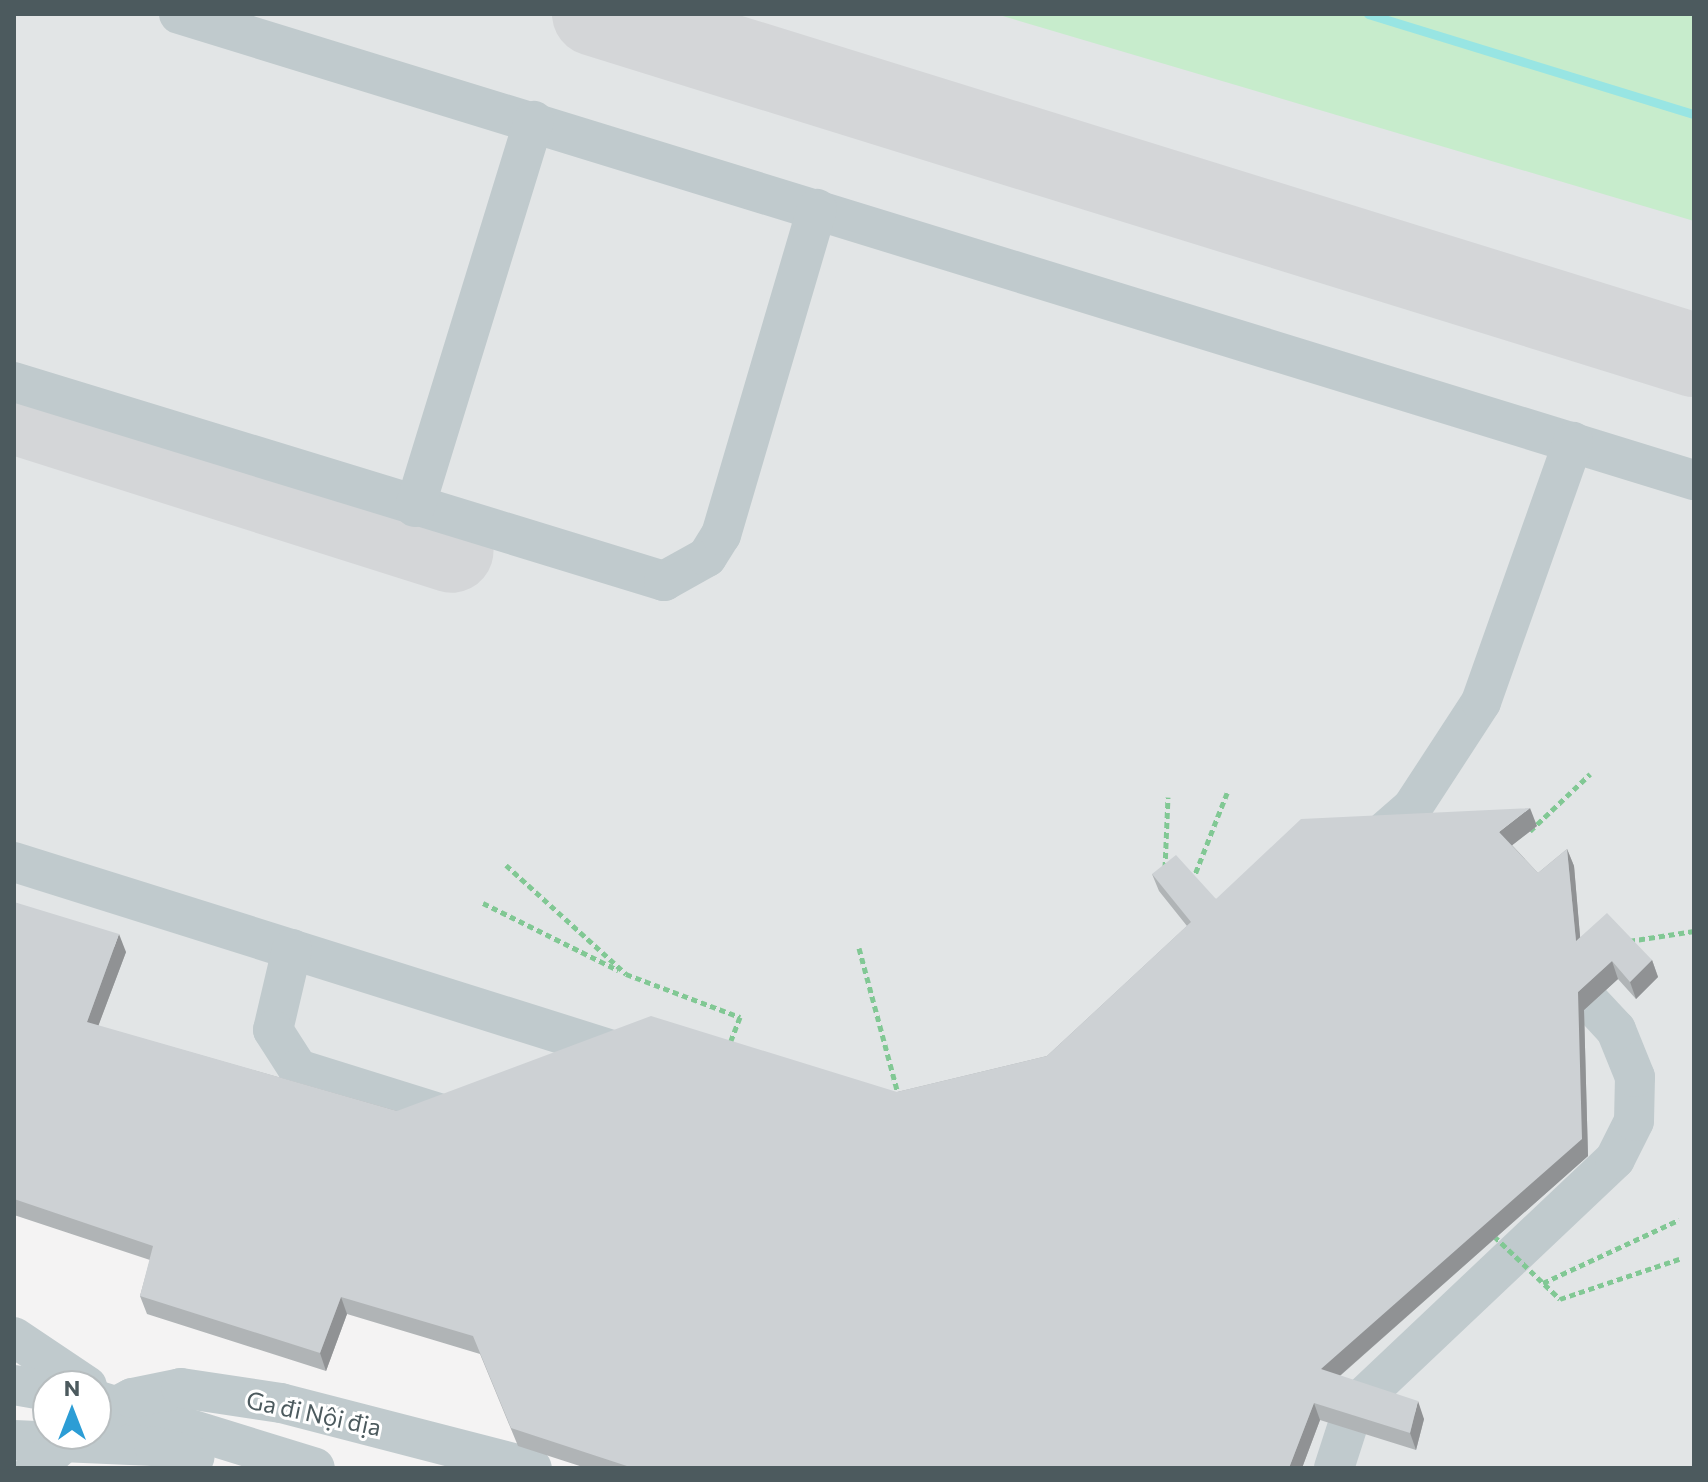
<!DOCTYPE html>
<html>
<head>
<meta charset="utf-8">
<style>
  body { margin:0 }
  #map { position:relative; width:1708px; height:1482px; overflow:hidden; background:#f4f3f3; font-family:Commissioner,sans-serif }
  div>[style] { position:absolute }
  .airport>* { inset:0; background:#e2e5e6 }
  .green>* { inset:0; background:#c7eccc }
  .stream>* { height:9px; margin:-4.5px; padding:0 4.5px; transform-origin:4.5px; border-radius:4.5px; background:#98e5e3 }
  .taxiway>* { height:84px; margin:-42px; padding:0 42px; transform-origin:42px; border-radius:42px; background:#d4d6d8 }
  .path>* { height:5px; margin-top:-2.5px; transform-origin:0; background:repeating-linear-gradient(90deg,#81c894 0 6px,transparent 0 10px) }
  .minor>* { height:40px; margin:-20px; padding:0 20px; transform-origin:20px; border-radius:20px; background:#c0cacd }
  .path-bridge>* { height:5px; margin-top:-2.5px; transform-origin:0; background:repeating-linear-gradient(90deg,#81c894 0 6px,transparent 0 10px) }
  .minor-bridge>* { height:40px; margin:-20px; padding:0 20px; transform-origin:20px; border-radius:20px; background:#c0cacd }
  .wall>* { inset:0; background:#b0b4b6 }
  .shaded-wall>* { inset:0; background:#909294 }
  .building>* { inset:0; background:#cdd1d4 }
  span { translate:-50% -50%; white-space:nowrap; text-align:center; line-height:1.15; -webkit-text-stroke:6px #fff; paint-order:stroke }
  .street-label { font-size:24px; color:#4c5a5e }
  .frame { position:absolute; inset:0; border:16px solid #4c5a5e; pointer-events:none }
  .north { position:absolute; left:32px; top:1370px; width:80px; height:80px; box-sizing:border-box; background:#fff; border:2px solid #b7bdbf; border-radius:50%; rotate:0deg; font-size:22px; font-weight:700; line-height:32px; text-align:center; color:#4c5a5e }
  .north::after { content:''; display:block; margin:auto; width:28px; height:36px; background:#2c9dd5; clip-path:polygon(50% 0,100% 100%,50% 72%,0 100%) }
</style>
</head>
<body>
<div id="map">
  <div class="airport">
    <i style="clip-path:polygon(14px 14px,1694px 14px,1694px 1468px,939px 1468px,14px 1177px)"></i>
  </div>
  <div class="green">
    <i style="clip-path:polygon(996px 14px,1694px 14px,1694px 221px)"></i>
  </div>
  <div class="stream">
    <i style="left:1368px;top:14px;width:341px;rotate:17.1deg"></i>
  </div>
  <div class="taxiway">
    <i style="left:594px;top:14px;width:1152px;rotate:17.22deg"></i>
    <i style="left:14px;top:412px;width:459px;rotate:17.6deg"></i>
  </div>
  <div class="path">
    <i style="left:1530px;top:831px;width:83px;rotate:-43.5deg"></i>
    <i style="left:506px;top:865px;width:162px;rotate:42.2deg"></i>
    <i style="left:626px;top:974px;width:122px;rotate:20.7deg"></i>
    <i style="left:740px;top:1017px;width:31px;rotate:111deg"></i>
    <i style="left:1165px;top:868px;width:71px;rotate:-87.6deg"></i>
    <i style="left:1192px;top:882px;width:96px;rotate:-68.5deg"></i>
    <i style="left:483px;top:903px;width:151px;rotate:26.4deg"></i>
    <i style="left:1629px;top:941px;width:66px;rotate:-8.7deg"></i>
    <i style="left:859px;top:948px;width:154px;rotate:75deg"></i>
    <i style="left:1543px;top:1283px;width:150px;rotate:-24.9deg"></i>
    <i style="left:1560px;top:1299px;width:126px;rotate:-18.6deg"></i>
  </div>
  <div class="minor">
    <i style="left:179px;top:14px;width:1585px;rotate:17.1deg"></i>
    <i style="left:14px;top:382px;width:680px;rotate:17.02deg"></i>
    <i style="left:664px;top:581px;width:49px;rotate:-29.2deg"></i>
    <i style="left:707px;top:557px;width:26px;rotate:-58deg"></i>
    <i style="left:721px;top:535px;width:340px;rotate:-73.6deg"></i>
    <i style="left:415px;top:507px;width:404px;rotate:-72.9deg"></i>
    <i style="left:1383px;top:833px;width:38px;rotate:-41deg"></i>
    <i style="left:1412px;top:808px;width:126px;rotate:-56.9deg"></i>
    <i style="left:1481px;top:702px;width:276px;rotate:-70.5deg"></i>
    <i style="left:14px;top:862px;width:627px;rotate:17.45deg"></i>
    <i style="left:292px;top:949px;width:83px;rotate:103.2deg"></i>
    <i style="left:273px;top:1030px;width:46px;rotate:57.3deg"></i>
    <i style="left:298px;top:1069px;width:151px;rotate:17.4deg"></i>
    <i style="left:14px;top:1337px;width:88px;rotate:33.9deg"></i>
    <i style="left:14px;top:1385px;width:35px;rotate:10deg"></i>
    <i style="left:96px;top:1400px;width:229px;rotate:17.2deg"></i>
    <i style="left:14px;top:1440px;width:140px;rotate:2.5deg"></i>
    <i style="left:154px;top:1446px;width:42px;rotate:15deg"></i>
    <i style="left:1334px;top:1468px;width:65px;rotate:-72.1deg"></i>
    <i style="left:1354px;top:1406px;width:359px;rotate:-43.4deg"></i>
    <i style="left:1615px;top:1159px;width:42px;rotate:-63.4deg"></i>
    <i style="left:1634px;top:1121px;width:44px;rotate:-88.7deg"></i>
    <i style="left:1635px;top:1077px;width:51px;rotate:-112deg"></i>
    <i style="left:1616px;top:1030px;width:37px;rotate:-133deg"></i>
  </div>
  <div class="path-bridge">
    <i style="left:1494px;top:1236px;width:91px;rotate:43.7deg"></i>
  </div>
  <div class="minor-bridge">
    <i style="left:96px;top:1417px;width:41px;rotate:-27.8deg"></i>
    <i style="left:132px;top:1398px;width:50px;rotate:-11.5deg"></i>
    <i style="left:181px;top:1388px;width:101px;rotate:8.5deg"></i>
    <i style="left:281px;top:1403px;width:259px;rotate:14.5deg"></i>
    <i style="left:35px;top:1468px;width:51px;rotate:-41.8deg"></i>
  </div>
  <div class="wall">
    <i style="clip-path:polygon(1537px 826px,1512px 845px,1538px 873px,1567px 849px,1574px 866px,1580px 937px,1652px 960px,1658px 977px,1636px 999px,1618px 979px,1584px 1010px,1588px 1156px,1340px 1376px,1424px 1419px,1416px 1450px,1320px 1420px,1302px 1468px,586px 1468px,518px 1446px,480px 1354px,347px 1314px,326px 1371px,147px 1314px,140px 1296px,150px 1260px,14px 1215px,14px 902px,126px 952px,98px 1026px,397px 1111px,897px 1092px,1047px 1056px,1187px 926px,1159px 891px,1152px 874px,1216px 899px)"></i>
  </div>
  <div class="shaded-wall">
    <i style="clip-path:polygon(1530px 808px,1537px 826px,1506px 850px,1499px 832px)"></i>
    <i style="clip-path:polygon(1567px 849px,1574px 866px,1582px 959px,1576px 941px)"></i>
    <i style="clip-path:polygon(119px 934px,126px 952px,93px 1040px,87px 1022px)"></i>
    <i style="clip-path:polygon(1652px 960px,1658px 977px,1636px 999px,1630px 982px)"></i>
    <i style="clip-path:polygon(1612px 961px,1618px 979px,1584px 1010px,1588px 1156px,1327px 1387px,1321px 1369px,1578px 992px)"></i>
    <i style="clip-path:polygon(341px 1297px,347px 1314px,326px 1371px,320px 1353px)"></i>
    <i style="clip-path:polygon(1418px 1401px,1424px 1419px,1416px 1450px,1410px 1433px)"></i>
    <i style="clip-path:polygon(1314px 1403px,1320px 1420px,1302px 1468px,1289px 1468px)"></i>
  </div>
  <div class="building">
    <i style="clip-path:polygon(1530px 808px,1499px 832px,1538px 873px,1567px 849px,1576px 941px,1607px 913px,1652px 960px,1630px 982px,1612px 961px,1578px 992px,1582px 1139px,1321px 1369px,1418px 1401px,1410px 1433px,1314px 1403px,1289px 1468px,633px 1468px,511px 1428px,473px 1336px,341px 1297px,320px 1353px,140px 1296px,153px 1246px,14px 1199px,14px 902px,119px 934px,87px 1022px,397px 1111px,651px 1016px,897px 1092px,1047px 1056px,1191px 922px,1152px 874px,1176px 855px,1216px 899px,1301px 819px)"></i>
  </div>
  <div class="street-label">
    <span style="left:314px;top:1413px;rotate:12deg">Ga đi Nội địa</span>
  </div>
  <div class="frame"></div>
  <div class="north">N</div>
</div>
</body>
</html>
